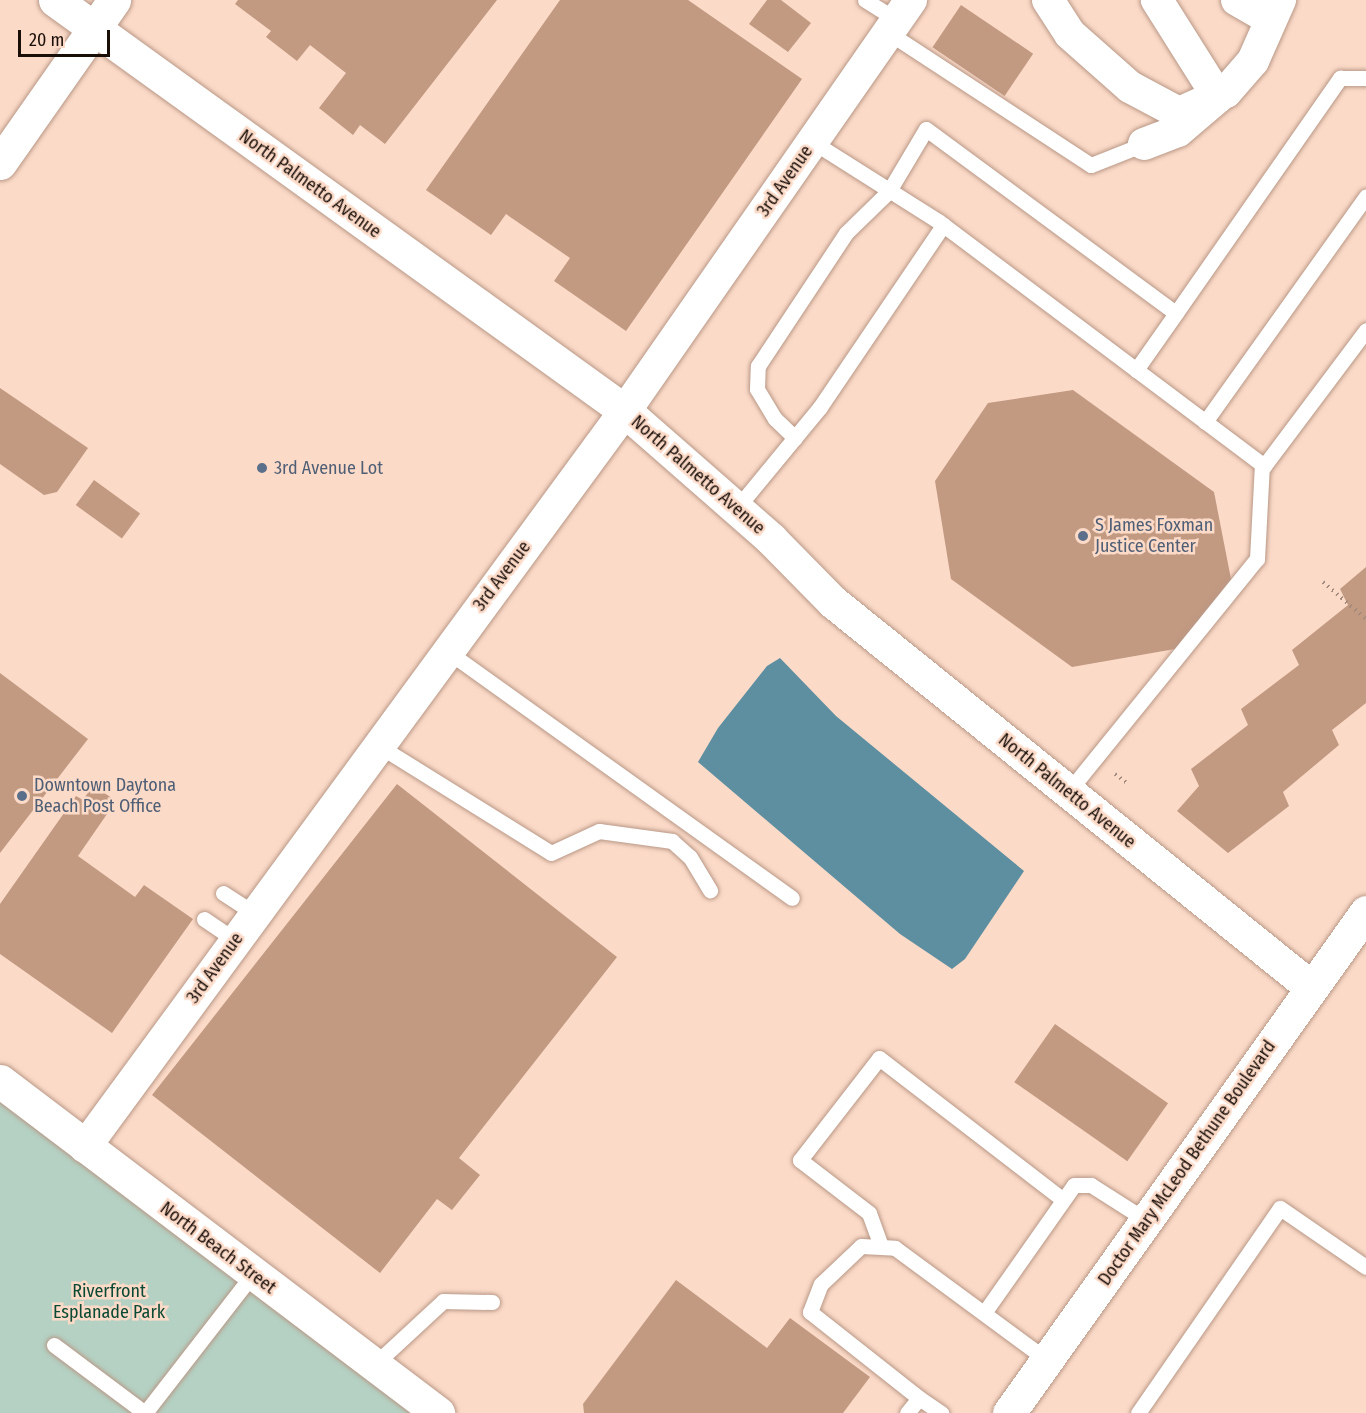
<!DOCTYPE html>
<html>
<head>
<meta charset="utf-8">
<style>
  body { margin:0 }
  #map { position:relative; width:1366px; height:1413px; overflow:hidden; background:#fcdac8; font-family:"Fira Sans Condensed",sans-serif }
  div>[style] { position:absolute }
  .green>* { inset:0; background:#b4d1c3 }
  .water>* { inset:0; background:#5d8fa1 }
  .building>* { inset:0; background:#c29981; transform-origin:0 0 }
  .path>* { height:4px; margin-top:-2px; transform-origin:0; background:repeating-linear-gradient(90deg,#a2897c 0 1.5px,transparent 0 6px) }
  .roads { filter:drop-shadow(0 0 2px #b89887) drop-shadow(0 0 2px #b89887) }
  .service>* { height:15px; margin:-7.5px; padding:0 7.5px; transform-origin:7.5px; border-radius:7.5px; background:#fff }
  .minor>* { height:32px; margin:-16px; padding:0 16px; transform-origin:16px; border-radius:16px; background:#fff }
  .tertiary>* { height:33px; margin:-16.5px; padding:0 16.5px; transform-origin:16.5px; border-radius:16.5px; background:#fff }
  .dots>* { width:16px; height:16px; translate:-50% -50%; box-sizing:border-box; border:3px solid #fcdac8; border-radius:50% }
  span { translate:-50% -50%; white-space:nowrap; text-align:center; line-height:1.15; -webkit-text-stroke:5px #fcdac8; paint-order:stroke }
  .street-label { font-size:18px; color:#190e08 }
  .service-label { font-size:18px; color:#4e5e75 }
  .left { translate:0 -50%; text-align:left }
  .park-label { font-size:18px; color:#0a4933 }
  .scale { position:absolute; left:18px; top:30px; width:92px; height:27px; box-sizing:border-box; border:3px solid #190e08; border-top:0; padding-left:8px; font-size:18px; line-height:21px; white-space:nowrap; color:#190e08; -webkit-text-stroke:4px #fcdac8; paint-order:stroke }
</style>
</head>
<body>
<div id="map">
  <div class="green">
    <i style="clip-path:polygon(0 1081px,438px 1413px,0 1413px)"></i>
  </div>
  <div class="water">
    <i style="clip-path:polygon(780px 658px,836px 716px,1024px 871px,965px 959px,952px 969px,900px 934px,698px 762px,718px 728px,767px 666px)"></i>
  </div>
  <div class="building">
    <i style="clip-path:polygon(238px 0,497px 0,385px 144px,360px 125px,353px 135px,319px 108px,346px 73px,310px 45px,297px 61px,266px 37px,271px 31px,235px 4px)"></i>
    <i style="clip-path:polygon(560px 0,688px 0,802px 79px,626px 331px,554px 281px,570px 258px,506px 214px,491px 235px,426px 190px)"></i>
    <i style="clip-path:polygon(767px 0,781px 0,811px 23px,788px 52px,749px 24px)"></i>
    <i style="left:961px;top:5px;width:87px;height:51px;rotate:34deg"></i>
    <i style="clip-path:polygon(0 388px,88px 448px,57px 492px,44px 495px,0 464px)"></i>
    <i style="clip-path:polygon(1073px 390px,1214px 492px,1231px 579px,1175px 649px,1072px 667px,951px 579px,935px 481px,988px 403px)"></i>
    <i style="left:94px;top:480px;width:57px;height:31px;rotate:36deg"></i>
    <i style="clip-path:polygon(1366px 567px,1366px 703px,1332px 730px,1339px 745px,1283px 792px,1289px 806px,1228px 853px,1177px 811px,1199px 786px,1191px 769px,1248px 725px,1241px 709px,1299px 665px,1292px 650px,1348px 605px,1340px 589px)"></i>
    <i style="clip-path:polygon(0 673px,88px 739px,0 853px)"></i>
    <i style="clip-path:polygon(397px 784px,617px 957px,459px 1158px,480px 1175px,452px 1210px,437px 1199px,380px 1273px,152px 1095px)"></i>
    <i style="clip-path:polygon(93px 785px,116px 801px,78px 856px,135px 897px,144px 885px,193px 919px,112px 1033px,0 954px,0 904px,76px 796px,83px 800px)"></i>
    <i style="left:1055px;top:1024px;width:138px;height:71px;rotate:35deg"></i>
    <i style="clip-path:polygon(676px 1280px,767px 1348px,790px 1318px,870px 1377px,843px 1413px,584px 1413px,583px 1404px)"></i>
  </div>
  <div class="path">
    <i style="left:1323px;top:582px;width:57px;rotate:40.7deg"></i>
    <i style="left:1115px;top:774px;width:15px;rotate:37deg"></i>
  </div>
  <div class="roads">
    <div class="service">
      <i style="left:865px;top:0;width:38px;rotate:32deg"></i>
      <i style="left:889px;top:33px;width:241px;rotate:33.2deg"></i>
      <i style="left:1091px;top:165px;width:57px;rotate:-21.6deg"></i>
      <i style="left:813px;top:142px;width:148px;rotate:32.3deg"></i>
      <i style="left:938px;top:221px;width:408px;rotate:36.9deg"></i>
      <i style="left:1264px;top:466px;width:170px;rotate:-53.1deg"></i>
      <i style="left:1136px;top:370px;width:70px;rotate:-54.9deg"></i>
      <i style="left:1205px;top:422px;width:277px;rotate:-54.5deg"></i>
      <i style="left:795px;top:438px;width:28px;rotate:-136deg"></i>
      <i style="left:775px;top:419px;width:35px;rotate:-121deg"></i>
      <i style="left:757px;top:389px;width:23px;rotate:-88deg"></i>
      <i style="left:758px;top:366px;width:159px;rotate:-56.5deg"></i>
      <i style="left:846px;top:233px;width:60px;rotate:-44.3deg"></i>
      <i style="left:889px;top:191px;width:72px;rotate:-59.2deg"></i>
      <i style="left:926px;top:129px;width:310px;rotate:36.4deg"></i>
      <i style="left:1176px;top:313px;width:287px;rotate:-55.1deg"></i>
      <i style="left:1340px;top:78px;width:26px"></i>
      <i style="left:736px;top:509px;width:132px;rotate:-50.5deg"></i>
      <i style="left:820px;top:407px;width:220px;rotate:-55.9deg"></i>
      <i style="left:447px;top:651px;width:424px;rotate:35.6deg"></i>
      <i style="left:376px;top:744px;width:206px;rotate:31.9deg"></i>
      <i style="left:551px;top:853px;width:53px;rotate:-24.6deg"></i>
      <i style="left:599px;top:831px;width:74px;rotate:7.8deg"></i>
      <i style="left:672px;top:841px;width:24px;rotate:42deg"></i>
      <i style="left:690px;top:857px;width:39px;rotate:59deg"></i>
      <i style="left:1068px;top:792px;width:300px;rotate:-51deg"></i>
      <i style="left:1257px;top:559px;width:94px;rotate:-87deg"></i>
      <i style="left:223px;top:893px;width:37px;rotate:33deg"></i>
      <i style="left:204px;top:919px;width:37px;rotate:34deg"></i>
      <i style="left:881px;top:1246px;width:35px;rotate:-110deg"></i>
      <i style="left:869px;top:1213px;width:87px;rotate:-142.5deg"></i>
      <i style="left:800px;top:1160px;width:129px;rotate:-52.2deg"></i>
      <i style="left:879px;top:1058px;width:230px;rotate:37.6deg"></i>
      <i style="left:984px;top:1313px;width:156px;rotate:-54.9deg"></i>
      <i style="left:1074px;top:1185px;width:17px"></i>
      <i style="left:1091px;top:1185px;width:65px;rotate:32.5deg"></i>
      <i style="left:54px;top:1345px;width:114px;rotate:36.8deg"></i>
      <i style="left:374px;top:1365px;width:94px;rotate:-42.8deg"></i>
      <i style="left:443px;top:1301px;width:49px;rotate:1.2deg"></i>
      <i style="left:919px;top:1398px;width:139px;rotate:-141.7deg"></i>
      <i style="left:810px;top:1312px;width:30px;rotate:-69deg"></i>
      <i style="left:821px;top:1284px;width:55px;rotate:-43.5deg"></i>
      <i style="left:861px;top:1246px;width:34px;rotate:3deg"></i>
      <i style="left:895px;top:1248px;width:189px;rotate:36.4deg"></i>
      <i style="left:145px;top:1413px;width:175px;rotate:-52.2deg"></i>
      <i style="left:907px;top:1413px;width:19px;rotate:-51deg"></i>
      <i style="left:919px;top:1398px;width:27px;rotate:34deg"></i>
      <i style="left:1138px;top:1413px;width:249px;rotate:-55.3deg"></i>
      <i style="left:1280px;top:1208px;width:104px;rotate:34.5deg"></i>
    </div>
    <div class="minor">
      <i style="left:1048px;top:0;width:40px;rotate:57.1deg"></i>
      <i style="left:1070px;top:34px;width:80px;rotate:41.5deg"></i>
      <i style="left:1130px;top:87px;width:55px;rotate:28deg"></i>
      <i style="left:1179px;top:113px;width:51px;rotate:-24.1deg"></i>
      <i style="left:1226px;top:92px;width:41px;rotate:-48.9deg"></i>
      <i style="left:1253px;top:61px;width:67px;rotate:-66.1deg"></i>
      <i style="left:1237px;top:0;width:39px;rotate:30deg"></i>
      <i style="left:1144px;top:144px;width:36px;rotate:-21deg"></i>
      <i style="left:1178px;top:131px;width:52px;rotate:-40.4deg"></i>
      <i style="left:1218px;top:97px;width:115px;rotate:-122.2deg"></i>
      <i style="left:85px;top:1147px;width:913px;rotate:-53.73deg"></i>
      <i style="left:625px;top:411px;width:501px;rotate:-55.17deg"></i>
    </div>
    <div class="tertiary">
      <i style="left:55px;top:0;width:703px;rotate:35.79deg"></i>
      <i style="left:625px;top:411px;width:194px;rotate:41.2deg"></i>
      <i style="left:771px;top:539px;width:88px;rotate:45.5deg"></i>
      <i style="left:833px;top:602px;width:615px;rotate:38.86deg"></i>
      <i style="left:0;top:163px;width:199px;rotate:-55deg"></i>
      <i style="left:0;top:1081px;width:550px;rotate:37.16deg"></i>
      <i style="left:1009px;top:1413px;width:615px;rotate:-54.53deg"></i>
    </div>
  </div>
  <div class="dots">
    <i style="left:262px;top:468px;background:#5c6f8a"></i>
    <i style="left:1083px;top:536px;background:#5c6f8a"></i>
    <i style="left:22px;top:796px;background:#5c6f8a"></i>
  </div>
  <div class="street-label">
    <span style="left:785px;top:181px;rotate:-55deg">3rd Avenue</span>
    <span style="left:310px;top:184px;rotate:36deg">North Palmetto Avenue</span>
    <span style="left:698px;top:475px;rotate:41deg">North Palmetto Avenue</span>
    <span style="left:502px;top:576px;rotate:-53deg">3rd Avenue</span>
    <span style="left:1067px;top:791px;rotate:39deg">North Palmetto Avenue</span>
    <span style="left:215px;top:968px;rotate:-54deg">3rd Avenue</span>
    <span style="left:1187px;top:1163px;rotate:-55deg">Doctor Mary McLeod Bethune Boulevard</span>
    <span style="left:218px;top:1248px;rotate:37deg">North Beach Street</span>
  </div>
  <div class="service-label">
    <span class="left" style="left:274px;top:468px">3rd Avenue Lot</span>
    <span class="left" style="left:1095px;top:536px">S James Foxman<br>Justice Center</span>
    <span class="left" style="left:34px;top:796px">Downtown Daytona<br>Beach Post Office</span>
  </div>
  <div class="park-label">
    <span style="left:109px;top:1302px">Riverfront<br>Esplanade Park</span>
  </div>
  <div class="scale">20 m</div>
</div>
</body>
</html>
